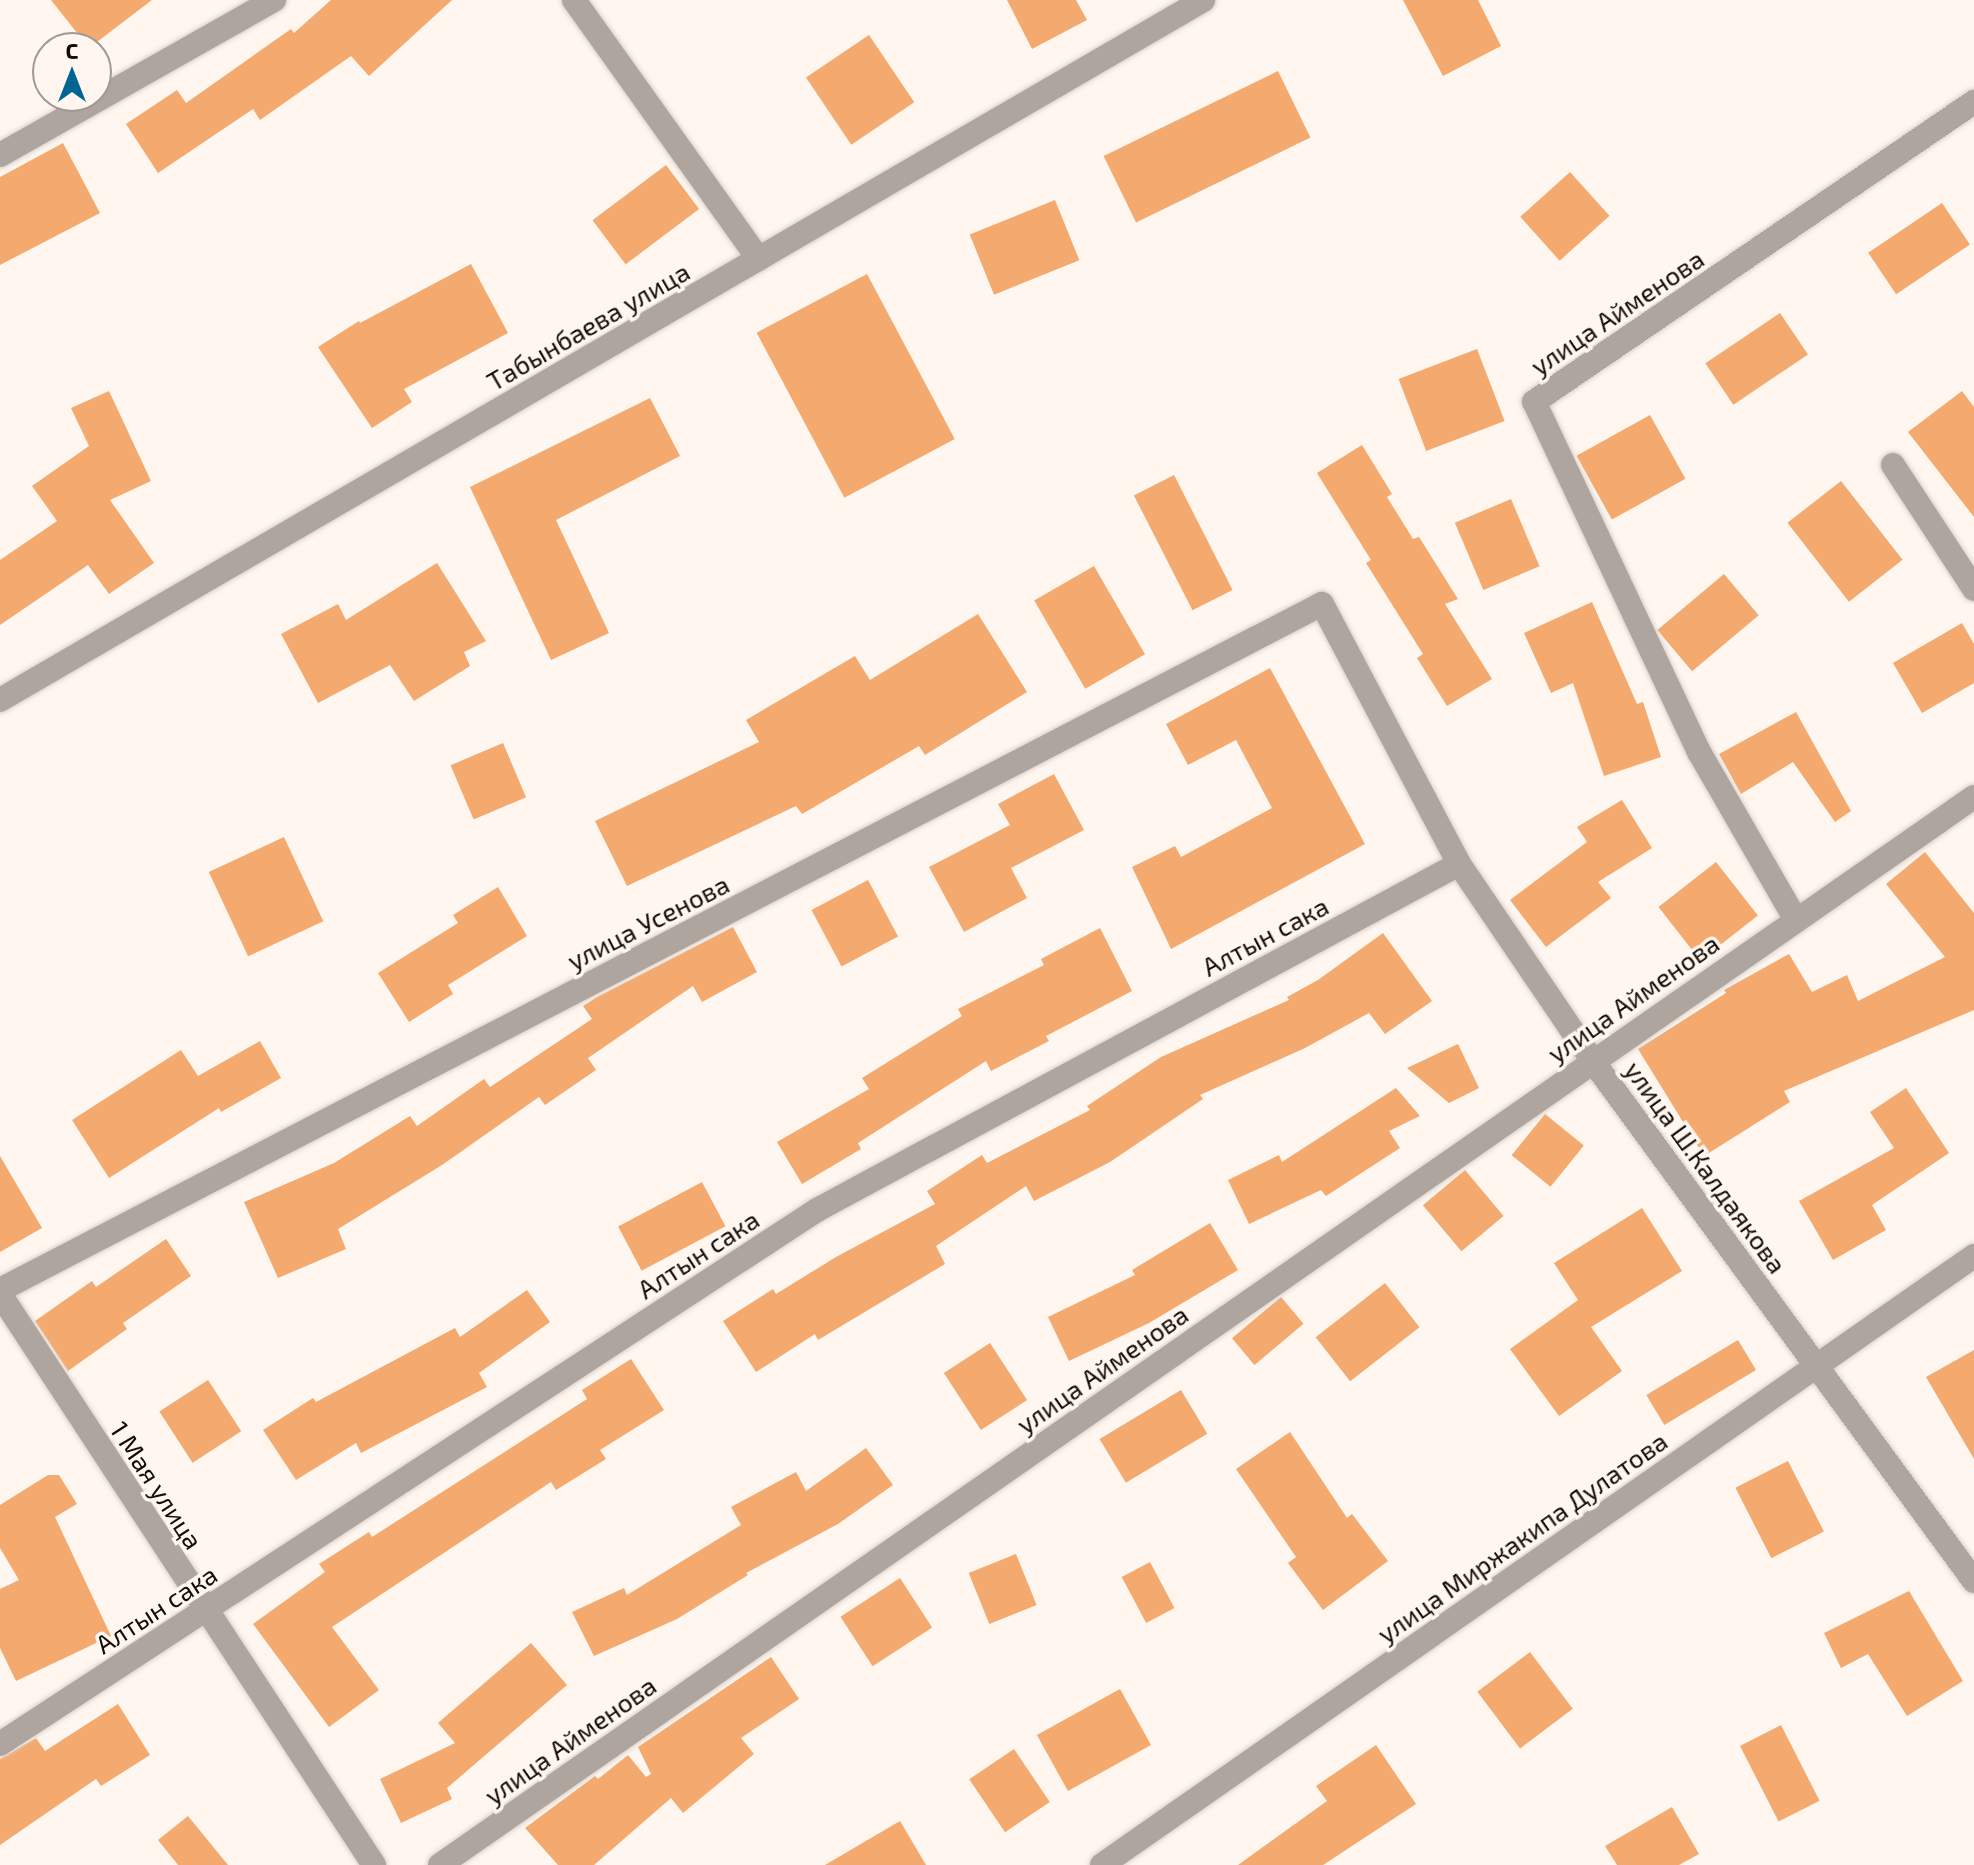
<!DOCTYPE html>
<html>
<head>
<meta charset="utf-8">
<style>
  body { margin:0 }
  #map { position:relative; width:1974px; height:1865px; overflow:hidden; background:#fff6f0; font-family:"Exo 2",sans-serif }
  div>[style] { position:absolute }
  .building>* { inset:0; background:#f4a96e; transform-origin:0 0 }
  .roads { filter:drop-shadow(0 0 2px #d9d1cb) drop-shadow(0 0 2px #d9d1cb) }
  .minor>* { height:24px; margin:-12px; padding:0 12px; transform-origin:12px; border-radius:12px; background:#aea59e }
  span { translate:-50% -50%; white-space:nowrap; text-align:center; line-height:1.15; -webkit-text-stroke:7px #fff6f0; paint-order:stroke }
  .street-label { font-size:26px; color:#120c07 }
  .north { position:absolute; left:32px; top:32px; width:80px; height:80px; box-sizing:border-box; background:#fff6f0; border:2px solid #a09893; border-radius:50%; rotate:0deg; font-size:22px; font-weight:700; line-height:32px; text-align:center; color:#120c07 }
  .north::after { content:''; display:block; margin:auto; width:28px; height:36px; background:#006593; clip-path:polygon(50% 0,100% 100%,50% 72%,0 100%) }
</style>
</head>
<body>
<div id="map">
  <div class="building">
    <i style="clip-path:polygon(51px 0,152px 0,89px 48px)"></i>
    <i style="clip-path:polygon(331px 0,452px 0,369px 76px,351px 56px,260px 120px,253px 109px,158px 173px,126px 124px,177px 90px,186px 103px,291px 29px,294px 33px)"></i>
    <i style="clip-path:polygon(1007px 0,1076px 0,1087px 20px,1032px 49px)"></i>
    <i style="clip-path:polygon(1403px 0,1478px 0,1501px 46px,1443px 76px)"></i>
    <i style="left:869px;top:35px;width:81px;height:76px;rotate:56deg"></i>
    <i style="left:1278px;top:71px;width:74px;height:194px;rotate:64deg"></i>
    <i style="clip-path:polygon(63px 143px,100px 213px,0 265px,0 177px)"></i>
    <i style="left:666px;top:165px;width:55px;height:92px;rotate:53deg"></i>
    <i style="left:1570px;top:172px;width:59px;height:67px;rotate:48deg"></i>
    <i style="left:1055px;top:200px;width:65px;height:92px;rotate:68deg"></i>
    <i style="left:1942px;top:203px;width:50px;height:89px;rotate:56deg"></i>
    <i style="clip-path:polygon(471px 264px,508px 333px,404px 389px,412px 402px,372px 428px,318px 347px,359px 321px,360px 323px)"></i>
    <i style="left:867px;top:274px;width:187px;height:125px;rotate:62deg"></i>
    <i style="left:1780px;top:313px;width:50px;height:90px;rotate:56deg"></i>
    <i style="left:1477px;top:349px;width:77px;height:84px;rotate:69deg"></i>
    <i style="clip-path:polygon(109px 391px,151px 481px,110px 500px,154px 563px,109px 594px,88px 565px,0 625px,0 560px,57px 521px,32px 486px,89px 446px,71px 408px)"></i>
    <i style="clip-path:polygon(1962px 391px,1974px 407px,1974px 517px,1908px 432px)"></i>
    <i style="clip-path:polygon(650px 398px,680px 456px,556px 520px,609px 633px,551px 660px,470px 487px)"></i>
    <i style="left:1650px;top:415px;width:73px;height:84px;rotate:61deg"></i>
    <i style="clip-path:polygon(1362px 445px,1392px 494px,1387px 497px,1413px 539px,1419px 537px,1458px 599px,1445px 604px,1492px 679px,1447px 706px,1417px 658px,1423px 654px,1366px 563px,1371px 560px,1317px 473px)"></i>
    <i style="left:1174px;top:475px;width:129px;height:45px;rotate:63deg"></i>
    <i style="left:1841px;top:481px;width:100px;height:68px;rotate:52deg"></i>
    <i style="left:1511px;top:499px;width:73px;height:61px;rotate:67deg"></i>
    <i style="clip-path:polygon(437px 563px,486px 641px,464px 652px,470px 666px,414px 701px,390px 665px,318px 703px,281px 634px,338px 604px,346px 620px)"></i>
    <i style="left:1094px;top:566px;width:102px;height:69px;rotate:60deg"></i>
    <i style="left:1724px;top:574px;width:54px;height:87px;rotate:50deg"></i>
    <i style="clip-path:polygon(1592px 602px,1637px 704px,1643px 702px,1661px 757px,1604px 776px,1573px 683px,1551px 693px,1524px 633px)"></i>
    <i style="clip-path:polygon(978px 614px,1027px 692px,925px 755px,919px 746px,802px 814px,796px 806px,627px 886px,595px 821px,759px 742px,746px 720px,855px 656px,870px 680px)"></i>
    <i style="clip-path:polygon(1962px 623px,1974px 644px,1974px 683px,1922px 713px,1893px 663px)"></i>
    <i style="clip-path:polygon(1270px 668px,1365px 844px,1171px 949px,1132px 867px,1175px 846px,1181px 857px,1272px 808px,1236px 740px,1188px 765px,1166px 724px)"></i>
    <i style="clip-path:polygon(1796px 712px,1851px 811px,1835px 822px,1793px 762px,1741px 794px,1719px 754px)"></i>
    <i style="left:503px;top:743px;width:59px;height:57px;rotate:67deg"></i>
    <i style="clip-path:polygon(1054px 774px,1084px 830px,1011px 868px,1027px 898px,964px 932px,929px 867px,1010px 825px,998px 804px)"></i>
    <i style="clip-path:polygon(1622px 800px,1652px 848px,1598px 882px,1611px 898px,1546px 947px,1510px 900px,1587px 842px,1577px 827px)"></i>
    <i style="left:284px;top:837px;width:93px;height:83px;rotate:65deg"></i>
    <i style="clip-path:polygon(1925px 852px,1974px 913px,1974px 1010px,1784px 1091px,1790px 1102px,1704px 1156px,1638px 1049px,1726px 993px,1724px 990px,1789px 954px,1812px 992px,1847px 975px,1858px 1001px,1945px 957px,1886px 884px)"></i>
    <i style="left:1716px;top:862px;width:68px;height:73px;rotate:52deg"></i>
    <i style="left:868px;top:880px;width:64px;height:64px;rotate:62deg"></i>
    <i style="clip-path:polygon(498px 887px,527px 936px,448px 985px,453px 994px,409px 1022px,378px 973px,458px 923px,453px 915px)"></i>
    <i style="clip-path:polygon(733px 927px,757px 972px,702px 1002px,693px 986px,588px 1058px,596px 1070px,545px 1105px,539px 1097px,442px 1165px,338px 1229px,346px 1249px,278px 1278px,244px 1202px,334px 1163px,410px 1116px,417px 1126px,484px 1079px,490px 1087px,592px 1019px,583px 1006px,597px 997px)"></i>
    <i style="clip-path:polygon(1100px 928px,1132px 991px,1046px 1036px,1049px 1041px,991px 1071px,986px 1061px,858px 1143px,861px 1149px,802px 1184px,777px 1142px,869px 1089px,862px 1078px,962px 1016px,958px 1009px,1044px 965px,1041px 959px)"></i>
    <i style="clip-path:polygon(1383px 933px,1432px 1001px,1385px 1034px,1369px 1013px,1305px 1048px,1200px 1095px,1203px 1099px,1110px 1162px,1034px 1201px,1026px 1186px,936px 1246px,945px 1264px,818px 1340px,815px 1334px,756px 1372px,723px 1321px,773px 1289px,776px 1294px,836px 1257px,935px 1204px,927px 1191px,982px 1155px,987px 1163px,1090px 1110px,1087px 1106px,1161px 1057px,1289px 1000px,1287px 997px,1318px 980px)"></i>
    <i style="clip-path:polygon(260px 1041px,281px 1078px,221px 1112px,219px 1108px,109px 1178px,72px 1120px,181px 1050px,198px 1076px)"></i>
    <i style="clip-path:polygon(1458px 1044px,1479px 1088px,1449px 1103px,1407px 1068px)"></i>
    <i style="clip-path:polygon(1396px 1088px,1420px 1116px,1389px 1131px,1400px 1148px,1326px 1196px,1321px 1190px,1249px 1224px,1228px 1180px,1279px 1155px,1282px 1162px)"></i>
    <i style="clip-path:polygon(1906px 1088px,1949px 1153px,1872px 1205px,1886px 1230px,1833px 1260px,1799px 1201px,1894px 1148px,1870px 1112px)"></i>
    <i style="left:1545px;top:1114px;width:50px;height:53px;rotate:39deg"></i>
    <i style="clip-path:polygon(0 1156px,42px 1228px,0 1252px)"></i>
    <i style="left:1465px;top:1170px;width:60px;height:55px;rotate:50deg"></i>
    <i style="left:702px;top:1182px;width:50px;height:95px;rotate:62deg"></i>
    <i style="clip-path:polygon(1642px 1208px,1682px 1271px,1591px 1327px,1622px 1371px,1559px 1416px,1510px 1349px,1578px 1300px,1554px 1263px)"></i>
    <i style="clip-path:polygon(1210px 1223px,1238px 1270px,1149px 1323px,1069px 1361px,1048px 1317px,1135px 1275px,1132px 1270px)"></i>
    <i style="clip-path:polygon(166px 1239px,191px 1276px,123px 1323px,127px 1329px,68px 1371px,35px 1321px,92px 1281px,96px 1287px)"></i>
    <i style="left:1385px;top:1283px;width:56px;height:88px;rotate:52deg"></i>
    <i style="clip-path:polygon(527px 1290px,550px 1322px,479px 1373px,487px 1387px,361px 1453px,356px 1443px,296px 1480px,263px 1430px,313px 1398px,316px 1402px,455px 1328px,460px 1337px)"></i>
    <i style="left:1281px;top:1297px;width:35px;height:64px;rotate:50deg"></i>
    <i style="left:1738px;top:1340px;width:35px;height:107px;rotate:59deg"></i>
    <i style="left:990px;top:1343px;width:68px;height:55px;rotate:57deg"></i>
    <i style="clip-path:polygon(1974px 1350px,1974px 1459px,1926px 1377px)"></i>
    <i style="clip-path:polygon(631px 1359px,664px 1410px,600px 1450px,606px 1459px,556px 1490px,551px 1482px,332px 1627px,379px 1690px,329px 1727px,253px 1624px,325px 1572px,319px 1564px,369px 1532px,372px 1537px,587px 1399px,582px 1390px)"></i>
    <i style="left:208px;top:1380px;width:61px;height:58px;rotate:57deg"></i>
    <i style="left:1181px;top:1390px;width:51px;height:95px;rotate:59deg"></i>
    <i style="clip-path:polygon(1290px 1432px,1347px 1518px,1352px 1514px,1388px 1561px,1323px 1610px,1288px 1563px,1296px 1557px,1236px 1469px)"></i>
    <i style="clip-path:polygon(866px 1448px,893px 1485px,838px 1524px,746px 1573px,748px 1575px,677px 1619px,594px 1656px,572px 1612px,624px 1588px,627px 1595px,741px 1525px,731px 1507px,796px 1472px,806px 1491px)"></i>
    <i style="left:1788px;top:1461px;width:79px;height:59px;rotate:63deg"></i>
    <i style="clip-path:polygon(48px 1475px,59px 1475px,77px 1504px,55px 1517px,111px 1636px,16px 1681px,0 1648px,0 1589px,19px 1580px,0 1548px,0 1505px)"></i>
    <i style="left:1016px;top:1554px;width:55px;height:51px;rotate:68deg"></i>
    <i style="left:1150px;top:1562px;width:52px;height:32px;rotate:62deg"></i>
    <i style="left:900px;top:1578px;width:59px;height:71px;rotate:57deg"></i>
    <i style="clip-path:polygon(1909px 1591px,1963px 1681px,1907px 1716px,1868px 1654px,1841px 1668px,1824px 1633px)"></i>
    <i style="clip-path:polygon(531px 1643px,567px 1685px,447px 1788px,452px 1799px,401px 1823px,380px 1779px,455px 1743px,438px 1723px)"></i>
    <i style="left:1530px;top:1652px;width:71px;height:66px;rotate:53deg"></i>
    <i style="clip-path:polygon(771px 1657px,799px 1699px,741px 1738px,754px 1754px,683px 1813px,671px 1798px,594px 1865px,558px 1865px,525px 1828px,595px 1776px,598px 1779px,628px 1755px,646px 1777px,651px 1774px,638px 1747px)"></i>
    <i style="left:1120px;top:1689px;width:64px;height:95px;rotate:61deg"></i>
    <i style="clip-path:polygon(118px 1704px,150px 1755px,101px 1786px,96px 1779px,0 1845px,0 1759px,36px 1738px,45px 1751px)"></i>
    <i style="left:1781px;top:1725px;width:85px;height:46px;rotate:63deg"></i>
    <i style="clip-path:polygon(1376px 1745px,1416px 1804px,1323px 1865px,1238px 1865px,1327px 1801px,1316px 1786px)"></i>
    <i style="left:1014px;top:1749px;width:64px;height:54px;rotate:56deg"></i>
    <i style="clip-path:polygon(1672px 1807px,1699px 1854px,1679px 1865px,1617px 1865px,1605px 1846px)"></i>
    <i style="clip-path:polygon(188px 1816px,228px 1865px,178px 1865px,158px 1840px)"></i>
    <i style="clip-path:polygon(900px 1821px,926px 1865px,825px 1865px)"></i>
  </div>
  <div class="roads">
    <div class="minor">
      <i style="left:574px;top:0;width:318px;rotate:54.5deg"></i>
      <i style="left:0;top:155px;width:315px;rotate:-29.5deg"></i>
      <i style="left:1893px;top:465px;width:148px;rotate:56.8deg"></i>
      <i style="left:0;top:700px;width:1392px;rotate:-30.19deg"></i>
      <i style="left:1796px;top:920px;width:194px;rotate:-120deg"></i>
      <i style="left:1699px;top:752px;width:387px;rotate:-115.2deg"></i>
      <i style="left:1534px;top:402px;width:533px;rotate:-34.29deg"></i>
      <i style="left:0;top:1290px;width:1489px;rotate:-27.43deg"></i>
      <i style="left:1322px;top:604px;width:294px;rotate:62.2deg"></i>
      <i style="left:1459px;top:864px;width:237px;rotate:55.8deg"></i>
      <i style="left:1592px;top:1060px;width:646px;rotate:53.75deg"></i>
      <i style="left:0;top:1294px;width:683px;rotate:56.78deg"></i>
      <i style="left:0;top:1744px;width:976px;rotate:-33.17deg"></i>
      <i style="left:817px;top:1210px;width:729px;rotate:-28.32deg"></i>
      <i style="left:440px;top:1865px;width:1869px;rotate:-34.85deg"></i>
      <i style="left:1102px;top:1865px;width:1064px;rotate:-34.93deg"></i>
    </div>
  </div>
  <div class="street-label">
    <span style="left:1617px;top:312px;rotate:-34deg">улица Айменова</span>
    <span style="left:588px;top:326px;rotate:-30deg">Табынбаева улица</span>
    <span style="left:648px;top:922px;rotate:-27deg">улица Усенова</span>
    <span style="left:1265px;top:936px;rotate:-28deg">Алтын сака</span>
    <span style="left:1633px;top:998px;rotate:-35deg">улица Айменова</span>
    <span style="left:1706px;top:1167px;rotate:54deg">улица Ш.Калдаякова</span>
    <span style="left:698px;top:1254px;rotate:-33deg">Алтын сака</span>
    <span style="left:1102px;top:1369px;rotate:-35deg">улица Айменова</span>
    <span style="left:157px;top:1485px;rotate:57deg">1 Мая улица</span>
    <span style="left:1522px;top:1537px;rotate:-35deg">улица Миржакипа Дулатова</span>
    <span style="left:156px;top:1609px;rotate:-33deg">Алтын сака</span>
    <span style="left:570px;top:1740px;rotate:-35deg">улица Айменова</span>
  </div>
  <div class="north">С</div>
</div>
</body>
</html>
